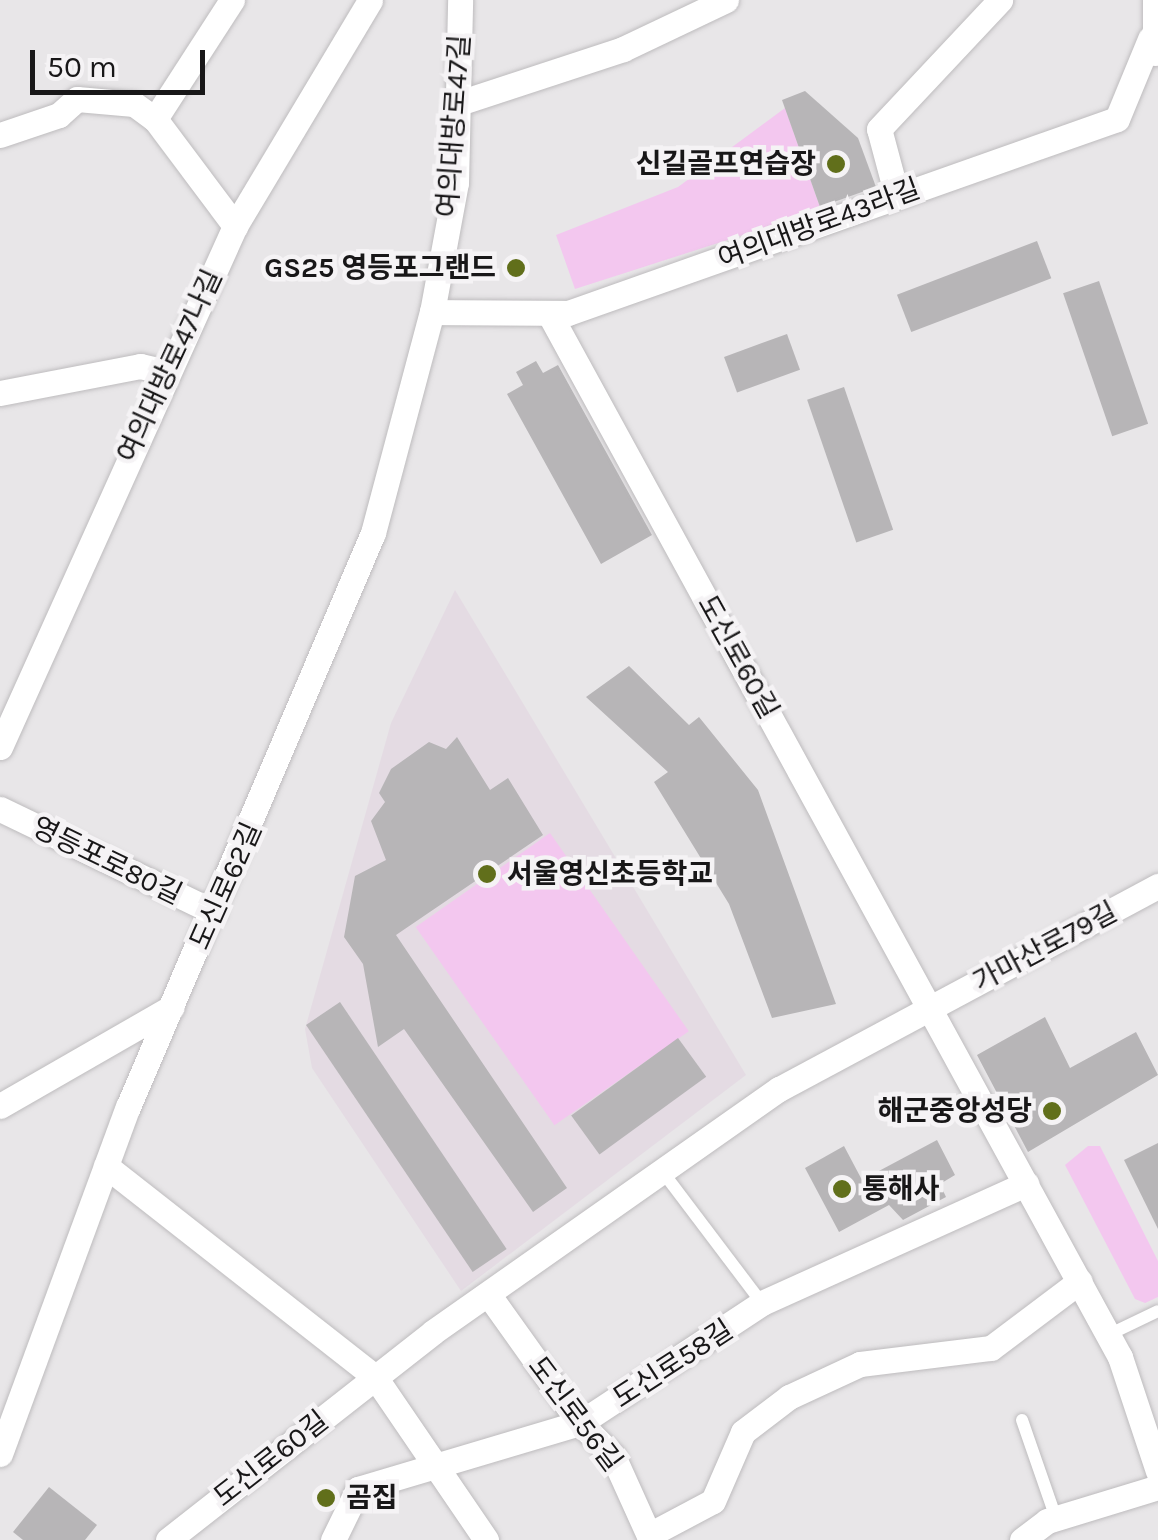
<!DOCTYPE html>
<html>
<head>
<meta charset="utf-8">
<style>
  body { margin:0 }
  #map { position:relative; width:1158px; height:1540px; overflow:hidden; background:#e8e6e8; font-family:Karla,"Noto Sans KR",sans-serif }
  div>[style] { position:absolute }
  .built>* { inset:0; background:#e4dbe3 }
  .green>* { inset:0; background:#f3c7ef; transform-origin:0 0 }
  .building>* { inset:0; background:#b7b5b7; transform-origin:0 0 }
  .roads { filter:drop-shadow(0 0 2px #bebcbe) drop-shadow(0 0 2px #bebcbe) }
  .service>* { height:12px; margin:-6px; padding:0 6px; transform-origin:6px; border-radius:6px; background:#fff }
  .minor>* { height:25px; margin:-12.5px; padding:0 12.5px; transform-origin:12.5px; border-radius:12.5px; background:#fff }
  .dots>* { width:28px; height:28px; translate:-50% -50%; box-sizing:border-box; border:5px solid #f5f3f5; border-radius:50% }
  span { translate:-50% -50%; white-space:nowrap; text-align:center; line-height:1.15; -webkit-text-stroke:9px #f5f3f5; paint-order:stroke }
  .street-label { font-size:28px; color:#181718 }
  .poi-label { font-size:28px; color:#181718; font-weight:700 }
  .right { translate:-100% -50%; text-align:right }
  .left { translate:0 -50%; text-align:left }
  .scale { position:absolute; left:30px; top:50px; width:175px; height:45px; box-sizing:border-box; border:5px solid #181718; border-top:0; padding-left:12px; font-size:30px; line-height:35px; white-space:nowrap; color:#181718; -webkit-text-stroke:8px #f5f3f5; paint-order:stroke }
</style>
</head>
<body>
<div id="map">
  <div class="built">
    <i style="clip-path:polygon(455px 590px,746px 1075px,461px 1291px,312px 1068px,305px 1029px,391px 723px)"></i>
  </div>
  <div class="green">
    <i style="clip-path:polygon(785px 108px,821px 210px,575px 289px,556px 235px,678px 187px)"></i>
    <i style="left:550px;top:833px;width:242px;height:164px;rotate:55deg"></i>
    <i style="clip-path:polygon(1088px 1146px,1100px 1146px,1158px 1261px,1158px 1297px,1145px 1303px,1135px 1299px,1065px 1165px)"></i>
  </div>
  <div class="building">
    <i style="clip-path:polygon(805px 91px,858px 138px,876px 187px,820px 207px,782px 100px)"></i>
    <i style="left:1037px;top:241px;width:40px;height:150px;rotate:69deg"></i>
    <i style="left:1099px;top:281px;width:151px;height:38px;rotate:71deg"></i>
    <i style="left:787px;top:334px;width:38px;height:67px;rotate:70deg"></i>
    <i style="clip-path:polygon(536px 361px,543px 373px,558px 365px,652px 535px,601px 564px,507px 394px,523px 385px,516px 372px)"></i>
    <i style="left:844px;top:387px;width:151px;height:39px;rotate:71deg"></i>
    <i style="clip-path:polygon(629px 666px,689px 725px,699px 717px,758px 790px,836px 1004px,772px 1018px,729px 904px,654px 782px,668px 772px,586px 697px)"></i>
    <i style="clip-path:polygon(457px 737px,490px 790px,508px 778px,543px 835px,396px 935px,567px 1188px,533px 1212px,404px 1029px,378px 1047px,363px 964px,344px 937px,355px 876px,386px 860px,371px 821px,385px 802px,379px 793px,391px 769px,429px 742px,446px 749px)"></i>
    <i style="left:340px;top:1002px;width:298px;height:41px;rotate:56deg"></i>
    <i style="clip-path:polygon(1045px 1017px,1070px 1068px,1136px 1032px,1158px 1075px,1028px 1152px,977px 1055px)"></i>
    <i style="left:678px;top:1038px;width:48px;height:132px;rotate:54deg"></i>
    <i style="clip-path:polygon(937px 1140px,955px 1175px,940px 1184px,946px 1197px,903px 1220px,889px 1205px,839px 1232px,805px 1168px,844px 1146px,862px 1180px)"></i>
    <i style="clip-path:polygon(1158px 1143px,1158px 1229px,1124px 1160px)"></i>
    <i style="clip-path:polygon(49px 1487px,97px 1525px,85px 1540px,23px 1540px,13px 1532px)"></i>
  </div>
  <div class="roads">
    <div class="service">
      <i style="left:662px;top:1171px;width:166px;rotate:52.9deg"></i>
      <i style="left:1108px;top:1335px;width:55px;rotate:-25.6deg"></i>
      <i style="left:1022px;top:1420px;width:104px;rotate:70.9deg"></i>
    </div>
    <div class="minor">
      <i style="left:1155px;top:53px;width:53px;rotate:-90deg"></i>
      <i style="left:459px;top:103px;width:173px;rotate:-18.2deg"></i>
      <i style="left:623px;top:49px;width:114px;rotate:-25.4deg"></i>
      <i style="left:155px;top:119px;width:142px;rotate:-57.1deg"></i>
      <i style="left:0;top:135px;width:62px;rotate:-18.7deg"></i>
      <i style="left:59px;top:115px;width:24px;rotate:-42deg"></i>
      <i style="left:77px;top:99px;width:57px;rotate:5deg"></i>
      <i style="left:134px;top:104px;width:26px;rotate:36deg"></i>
      <i style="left:155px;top:119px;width:134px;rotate:53.2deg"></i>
      <i style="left:897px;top:196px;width:69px;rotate:-105deg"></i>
      <i style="left:879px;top:129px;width:177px;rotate:-46.8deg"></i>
      <i style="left:432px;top:312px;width:136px;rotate:0.4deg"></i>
      <i style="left:568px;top:313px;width:582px;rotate:-19.46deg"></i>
      <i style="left:1117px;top:119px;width:87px;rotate:-67.6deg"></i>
      <i style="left:550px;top:315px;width:1188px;rotate:61.32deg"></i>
      <i style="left:1120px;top:1357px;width:120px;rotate:71.6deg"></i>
      <i style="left:0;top:393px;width:143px;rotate:-10.9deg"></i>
      <i style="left:140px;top:366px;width:28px;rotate:13deg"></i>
      <i style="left:0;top:747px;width:572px;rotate:-65.72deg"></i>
      <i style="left:235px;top:226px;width:263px;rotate:-59.1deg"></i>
      <i style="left:0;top:809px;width:237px;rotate:25.7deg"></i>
      <i style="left:0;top:1106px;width:198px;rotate:-29.9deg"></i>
      <i style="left:106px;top:1166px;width:342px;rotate:38.1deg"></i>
      <i style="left:375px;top:1377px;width:197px;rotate:55.7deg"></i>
      <i style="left:488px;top:1294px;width:158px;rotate:54.5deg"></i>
      <i style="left:580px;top:1423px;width:47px;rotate:45deg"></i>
      <i style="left:613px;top:1456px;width:92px;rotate:65.7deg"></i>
      <i style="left:0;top:1454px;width:370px;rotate:-69.8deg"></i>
      <i style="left:128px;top:1107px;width:624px;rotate:-66.89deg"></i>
      <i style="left:373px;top:533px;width:229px;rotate:-75.1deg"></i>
      <i style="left:432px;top:312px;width:131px;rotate:-79.5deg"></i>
      <i style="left:456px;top:183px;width:183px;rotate:-88.7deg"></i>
      <i style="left:649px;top:1535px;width:72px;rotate:-28deg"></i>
      <i style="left:713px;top:1501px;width:75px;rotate:-66.5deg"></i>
      <i style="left:743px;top:1432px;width:58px;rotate:-37.3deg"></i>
      <i style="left:789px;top:1397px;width:78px;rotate:-24.9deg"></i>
      <i style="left:860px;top:1364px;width:132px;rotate:-7deg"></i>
      <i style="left:991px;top:1348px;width:111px;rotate:-37deg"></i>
      <i style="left:168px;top:1540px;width:337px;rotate:-38.1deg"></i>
      <i style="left:433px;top:1332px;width:423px;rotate:-35.1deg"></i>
      <i style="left:779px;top:1089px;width:430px;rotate:-28.2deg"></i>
      <i style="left:333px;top:1540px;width:57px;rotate:-63.9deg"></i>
      <i style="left:358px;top:1489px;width:232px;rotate:-16.6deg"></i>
      <i style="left:580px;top:1423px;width:218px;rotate:-33.4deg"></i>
      <i style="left:762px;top:1303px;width:290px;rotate:-24.3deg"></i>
      <i style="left:1022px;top:1540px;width:31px;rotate:-37deg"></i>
      <i style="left:1047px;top:1521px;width:116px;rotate:-17deg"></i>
    </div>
  </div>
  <div class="dots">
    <i style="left:836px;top:164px;background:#616f1b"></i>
    <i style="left:516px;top:268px;background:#616f1b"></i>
    <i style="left:487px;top:874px;background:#616f1b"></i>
    <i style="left:1052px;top:1111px;background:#616f1b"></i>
    <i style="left:842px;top:1189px;background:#616f1b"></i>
    <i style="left:326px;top:1498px;background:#616f1b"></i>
  </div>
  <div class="street-label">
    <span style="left:454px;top:126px;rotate:-86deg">여의대방로47길</span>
    <span style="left:819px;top:224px;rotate:-20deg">여의대방로43라길</span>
    <span style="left:170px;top:366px;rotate:-65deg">여의대방로47나길</span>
    <span style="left:738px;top:657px;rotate:61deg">도신로60길</span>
    <span style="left:107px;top:861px;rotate:26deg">영등포로80길</span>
    <span style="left:226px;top:886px;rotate:-66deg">도신로62길</span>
    <span style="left:1045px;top:947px;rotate:-28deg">가마산로79길</span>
    <span style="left:673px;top:1364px;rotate:-33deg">도신로58길</span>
    <span style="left:575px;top:1414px;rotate:53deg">도신로56길</span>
    <span style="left:271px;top:1459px;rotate:-38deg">도신로60길</span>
  </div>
  <div class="poi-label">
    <span class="right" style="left:816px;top:164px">신길골프연습장</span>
    <span class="right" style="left:496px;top:268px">GS25 영등포그랜드</span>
    <span class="left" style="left:507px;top:874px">서울영신초등학교</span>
    <span class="right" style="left:1032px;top:1111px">해군중앙성당</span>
    <span class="left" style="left:862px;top:1189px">통해사</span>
    <span class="left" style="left:346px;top:1498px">곰집</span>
  </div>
  <div class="scale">50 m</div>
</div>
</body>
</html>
